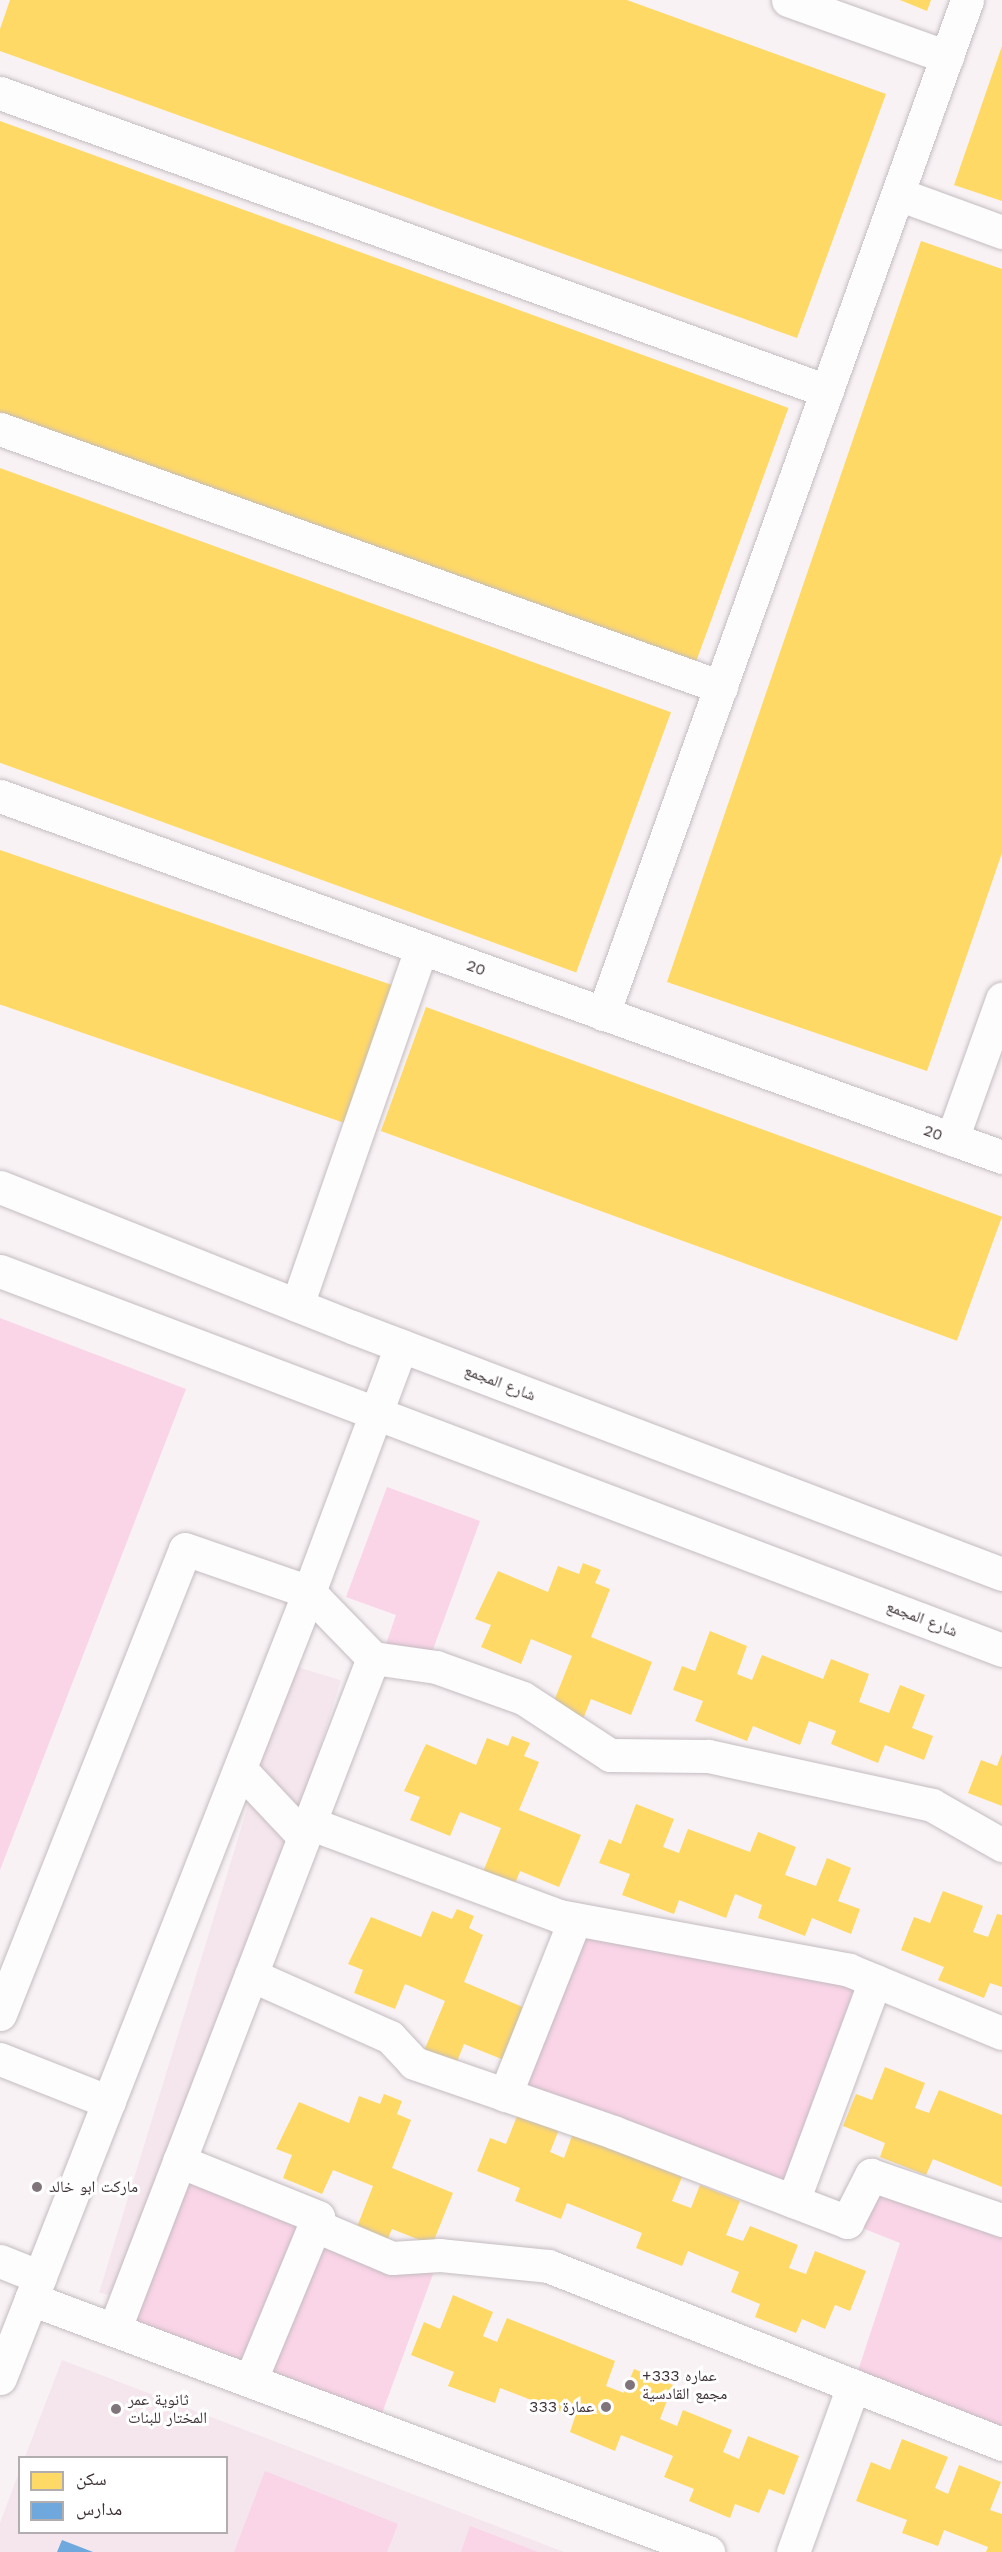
<!DOCTYPE html>
<html>
<head>
<meta charset="utf-8">
<style>
  body { margin:0 }
  #map { position:relative; width:1002px; height:2552px; overflow:hidden; background:#f8f2f5; font-family:"Work Sans","Noto Naskh Arabic",sans-serif }
  div>[style] { position:absolute }
  .built>* { inset:0; background:#f5e6ed; transform-origin:0 0 }
  .green>* { inset:0; background:#fad4e7 }
  .homes>* { inset:0; background:#ffd966; transform-origin:0 0 }
  .schools>* { inset:0; background:#6fa8dc }
  .roads { filter:drop-shadow(0 0 2px #c4bcc0) drop-shadow(0 0 2px #c4bcc0) }
  .minor>* { height:33px; margin:-16.5px; padding:0 16.5px; transform-origin:16.5px; border-radius:16.5px; background:#fefdfe }
  .dots>* { width:16px; height:16px; translate:-50% -50%; box-sizing:border-box; border:3px solid #fff; border-radius:50% }
  span { translate:-50% -50%; white-space:nowrap; text-align:center; line-height:1.15; -webkit-text-stroke:6px #fff; paint-order:stroke }
  .street-label { font-size:16px; color:#3e3238 }
  .poi-label { font-size:16px; color:#3e3238 }
  .left { translate:0 -50%; text-align:left }
  .right { translate:-100% -50%; text-align:right }
  .legend { position:absolute; left:18px; top:2456px; width:210px; height:78px; box-sizing:border-box; background:#fff; border:2px solid #b2adaf; margin:0; padding:8px 10px; list-style:none; font-size:18px; color:#3e3238 }
  .legend li { display:flex; align-items:center; gap:12px; height:30px }
  .legend b { width:30px; border:2px solid #b2adaf }
</style>
</head>
<body>
<div id="map">
  <div class="built">
    <i style="left:291px;top:1665px;width:52px;height:656px;rotate:17deg"></i>
    <i style="clip-path:polygon(62px 2360px,564px 2552px,0 2552px,0 2523px,19px 2472px,20px 2532px,226px 2532px,226px 2458px,25px 2457px)"></i>
  </div>
  <div class="green">
    <i style="clip-path:polygon(0 1318px,186px 1389px,0 1870px)"></i>
    <i style="clip-path:polygon(387px 1487px,480px 1521px,428px 1663px,385px 1647px,396px 1615px,346px 1597px)"></i>
    <i style="clip-path:polygon(575px 1919px,875px 1981px,793px 2201px,505px 2095px)"></i>
    <i style="clip-path:polygon(179px 2161px,321px 2229px,440px 2255px,377px 2427px,115px 2328px)"></i>
    <i style="clip-path:polygon(871px 2175px,1002px 2220px,1002px 2444px,853px 2386px,900px 2243px,847px 2222px)"></i>
    <i style="clip-path:polygon(265px 2471px,398px 2524px,387px 2552px,234px 2552px)"></i>
    <i style="clip-path:polygon(470px 2526px,538px 2552px,461px 2552px)"></i>
  </div>
  <div class="homes">
    <i style="clip-path:polygon(10px 0,627px 0,886px 94px,797px 338px,0 51px,0 29px)"></i>
    <i style="clip-path:polygon(900px 0,931px 0,927px 11px)"></i>
    <i style="clip-path:polygon(1002px 46px,1002px 201px,954px 185px)"></i>
    <i style="left:0;top:121px;width:839px;height:277px;rotate:20deg"></i>
    <i style="clip-path:polygon(921px 241px,1002px 269px,1002px 853px,927px 1071px,667px 982px)"></i>
    <i style="left:0;top:468px;width:714px;height:277px;rotate:20deg"></i>
    <i style="left:0;top:850px;width:420px;height:146px;rotate:19deg"></i>
    <i style="left:426px;top:1007px;width:613px;height:132px;rotate:20deg"></i>
    <i style="clip-path:polygon(583px 1563px,601px 1570px,595px 1583px,610px 1589px,591px 1637px,652px 1662px,631px 1715px,591px 1699px,583px 1719px,552px 1706px,572px 1656px,531px 1639px,521px 1664px,481px 1647px,491px 1625px,475px 1619px,498px 1571px,548px 1592px,558px 1566px,579px 1574px)"></i>
    <i style="clip-path:polygon(710px 1631px,747px 1646px,737px 1674px,752px 1680px,762px 1655px,823px 1679px,831px 1659px,869px 1674px,859px 1702px,889px 1713px,900px 1685px,925px 1695px,912px 1728px,933px 1736px,924px 1760px,885px 1745px,878px 1763px,831px 1744px,836px 1731px,809px 1721px,800px 1745px,753px 1726px,747px 1741px,695px 1721px,703px 1701px,673px 1690px,682px 1666px,695px 1671px)"></i>
    <i style="clip-path:polygon(512px 1736px,530px 1743px,524px 1756px,539px 1762px,519px 1810px,581px 1835px,559px 1887px,520px 1871px,512px 1891px,480px 1879px,501px 1828px,460px 1812px,450px 1836px,410px 1820px,420px 1797px,404px 1791px,426px 1744px,476px 1765px,487px 1738px,508px 1746px)"></i>
    <i style="clip-path:polygon(1002px 1753px,1002px 1806px,968px 1793px,981px 1760px,997px 1766px)"></i>
    <i style="clip-path:polygon(636px 1804px,674px 1819px,663px 1847px,679px 1853px,688px 1829px,750px 1852px,758px 1832px,796px 1847px,785px 1875px,816px 1886px,827px 1858px,851px 1868px,838px 1901px,860px 1909px,851px 1934px,812px 1918px,805px 1936px,758px 1918px,762px 1905px,735px 1894px,726px 1918px,679px 1900px,674px 1914px,622px 1895px,630px 1874px,599px 1863px,609px 1839px,621px 1844px)"></i>
    <i style="clip-path:polygon(943px 1891px,983px 1906px,973px 1932px,988px 1937px,997px 1914px,1002px 1915px,1002px 1987px,990px 1983px,984px 1998px,938px 1980px,944px 1967px,901px 1950px,914px 1917px,930px 1923px)"></i>
    <i style="clip-path:polygon(457px 1909px,474px 1916px,469px 1928px,483px 1935px,464px 1982px,525px 2008px,504px 2060px,464px 2044px,456px 2064px,424px 2051px,445px 2001px,405px 1984px,395px 2009px,354px 1993px,363px 1970px,348px 1964px,371px 1917px,421px 1937px,432px 1911px,452px 1919px)"></i>
    <i style="clip-path:polygon(885px 2067px,925px 2083px,915px 2108px,929px 2113px,939px 2090px,1002px 2115px,1002px 2187px,933px 2159px,926px 2175px,880px 2157px,885px 2143px,843px 2126px,856px 2094px,872px 2100px)"></i>
    <i style="clip-path:polygon(384px 2094px,402px 2101px,397px 2114px,411px 2120px,392px 2168px,453px 2193px,432px 2245px,392px 2229px,383px 2250px,353px 2237px,373px 2186px,333px 2170px,322px 2194px,283px 2178px,292px 2155px,276px 2149px,299px 2102px,349px 2123px,359px 2096px,380px 2104px)"></i>
    <i style="clip-path:polygon(519px 2111px,560px 2127px,550px 2152px,564px 2158px,573px 2133px,682px 2177px,672px 2201px,691px 2208px,700px 2185px,740px 2201px,726px 2235px,743px 2241px,750px 2226px,798px 2245px,789px 2268px,806px 2274px,815px 2251px,866px 2271px,850px 2311px,835px 2305px,825px 2329px,802px 2319px,796px 2333px,755px 2317px,760px 2304px,731px 2292px,739px 2272px,688px 2251px,682px 2266px,636px 2248px,642px 2233px,567px 2203px,561px 2219px,515px 2201px,520px 2188px,477px 2171px,490px 2138px,506px 2144px)"></i>
    <i style="clip-path:polygon(453px 2295px,493px 2312px,483px 2336px,497px 2342px,507px 2318px,615px 2361px,606px 2386px,624px 2393px,634px 2369px,673px 2385px,660px 2419px,677px 2426px,683px 2410px,732px 2430px,723px 2452px,739px 2459px,748px 2436px,799px 2456px,784px 2495px,769px 2489px,759px 2513px,735px 2504px,730px 2518px,689px 2501px,694px 2489px,664px 2477px,673px 2456px,621px 2435px,615px 2451px,570px 2432px,575px 2417px,500px 2388px,495px 2403px,448px 2386px,454px 2372px,411px 2355px,424px 2322px,440px 2329px)"></i>
    <i style="clip-path:polygon(902px 2439px,948px 2457px,935px 2488px,948px 2494px,959px 2465px,1001px 2482px,990px 2510px,1002px 2514px,1002px 2552px,986px 2552px,988px 2547px,944px 2530px,938px 2546px,902px 2533px,907px 2520px,856px 2501px,871px 2462px,890px 2470px)"></i>
  </div>
  <div class="schools">
    <i style="clip-path:polygon(62px 2540px,93px 2552px,57px 2552px)"></i>
  </div>
  <div class="roads">
    <div class="minor">
      <i style="left:788px;top:0;width:169px;rotate:19.7deg"></i>
      <i style="left:0;top:93px;width:879px;rotate:19.82deg"></i>
      <i style="left:898px;top:194px;width:111px;rotate:20.1deg"></i>
      <i style="left:0;top:429px;width:766px;rotate:19.69deg"></i>
      <i style="left:0;top:796px;width:1065px;rotate:19.81deg"></i>
      <i style="left:603px;top:1014px;width:1077px;rotate:-70.25deg"></i>
      <i style="left:952px;top:1139px;width:149px;rotate:-70.3deg"></i>
      <i style="left:0;top:1187px;width:379px;rotate:21.7deg"></i>
      <i style="left:352px;top:1327px;width:695px;rotate:20.81deg"></i>
      <i style="left:0;top:1271px;width:1071px;rotate:20.72deg"></i>
      <i style="left:297px;top:1305px;width:378px;rotate:-70.8deg"></i>
      <i style="left:240px;top:1769px;width:93px;rotate:46.7deg"></i>
      <i style="left:309px;top:1823px;width:267px;rotate:20.4deg"></i>
      <i style="left:559px;top:1916px;width:295px;rotate:10.5deg"></i>
      <i style="left:849px;top:1970px;width:165px;rotate:22.4deg"></i>
      <i style="left:251px;top:1975px;width:152px;rotate:24deg"></i>
      <i style="left:390px;top:2037px;width:35px;rotate:47deg"></i>
      <i style="left:414px;top:2063px;width:211px;rotate:19.1deg"></i>
      <i style="left:613px;top:2132px;width:251px;rotate:21deg"></i>
      <i style="left:847px;top:2222px;width:53px;rotate:-62.9deg"></i>
      <i style="left:871px;top:2175px;width:139px;rotate:19deg"></i>
      <i style="left:0;top:2014px;width:500px;rotate:-68.3deg"></i>
      <i style="left:185px;top:1549px;width:131px;rotate:19.1deg"></i>
      <i style="left:309px;top:1592px;width:92px;rotate:45.9deg"></i>
      <i style="left:373px;top:1658px;width:64px;rotate:8.1deg"></i>
      <i style="left:436px;top:1667px;width:92px;rotate:19.6deg"></i>
      <i style="left:523px;top:1698px;width:104px;rotate:33.2deg"></i>
      <i style="left:610px;top:1755px;width:98px;rotate:0.6deg"></i>
      <i style="left:708px;top:1756px;width:229px;rotate:12.3deg"></i>
      <i style="left:932px;top:1805px;width:81px;rotate:29.7deg"></i>
      <i style="left:0;top:2059px;width:117px;rotate:21.5deg"></i>
      <i style="left:505px;top:2095px;width:189px;rotate:-68.3deg"></i>
      <i style="left:179px;top:2161px;width:150px;rotate:21.9deg"></i>
      <i style="left:318px;top:2217px;width:11px;rotate:75deg"></i>
      <i style="left:321px;top:2228px;width:77px;rotate:22.9deg"></i>
      <i style="left:392px;top:2258px;width:48px;rotate:-3.6deg"></i>
      <i style="left:440px;top:2255px;width:109px;rotate:5.8deg"></i>
      <i style="left:548px;top:2266px;width:488px;rotate:21.4deg"></i>
      <i style="left:793px;top:2201px;width:235px;rotate:-69.6deg"></i>
      <i style="left:0;top:2261px;width:43px;rotate:21.8deg"></i>
      <i style="left:31px;top:2299px;width:723px;rotate:20.49deg"></i>
      <i style="left:115px;top:2328px;width:718px;rotate:-68.94deg"></i>
      <i style="left:0;top:2378px;width:845px;rotate:-68.54deg"></i>
      <i style="left:309px;top:1592px;width:263px;rotate:-69.5deg"></i>
      <i style="left:251px;top:2379px;width:175px;rotate:-67.5deg"></i>
      <i style="left:793px;top:2552px;width:177px;rotate:-70.1deg"></i>
    </div>
  </div>
  <div class="dots">
    <i style="left:37px;top:2187px;background:#7f757a"></i>
    <i style="left:630px;top:2385px;background:#7f757a"></i>
    <i style="left:606px;top:2407px;background:#7f757a"></i>
    <i style="left:116px;top:2409px;background:#7f757a"></i>
  </div>
  <div class="street-label">
    <span style="left:476px;top:968px;rotate:20deg">20</span>
    <span style="left:933px;top:1133px;rotate:20deg">20</span>
    <span style="left:500px;top:1383px;rotate:21deg">شارع المجمع</span>
    <span style="left:922px;top:1619px;rotate:21deg">شارع المجمع</span>
  </div>
  <div class="poi-label">
    <span class="left" style="left:49px;top:2187px">ماركت ابو خالد</span>
    <span class="left" style="left:642px;top:2385px">+عماره 333<br>مجمع القادسية</span>
    <span class="left" style="left:128px;top:2409px">ثانوية عمر<br>المختار للبنات</span>
    <span class="right" style="left:594px;top:2407px">عمارة 333</span>
  </div>
  <ul class="legend">
  <li><b style="height:16px;background:#ffd966"></b>سكن</li>
  <li><b style="height:16px;background:#6fa8dc"></b>مدارس</li>
  </ul>
</div>
</body>
</html>
